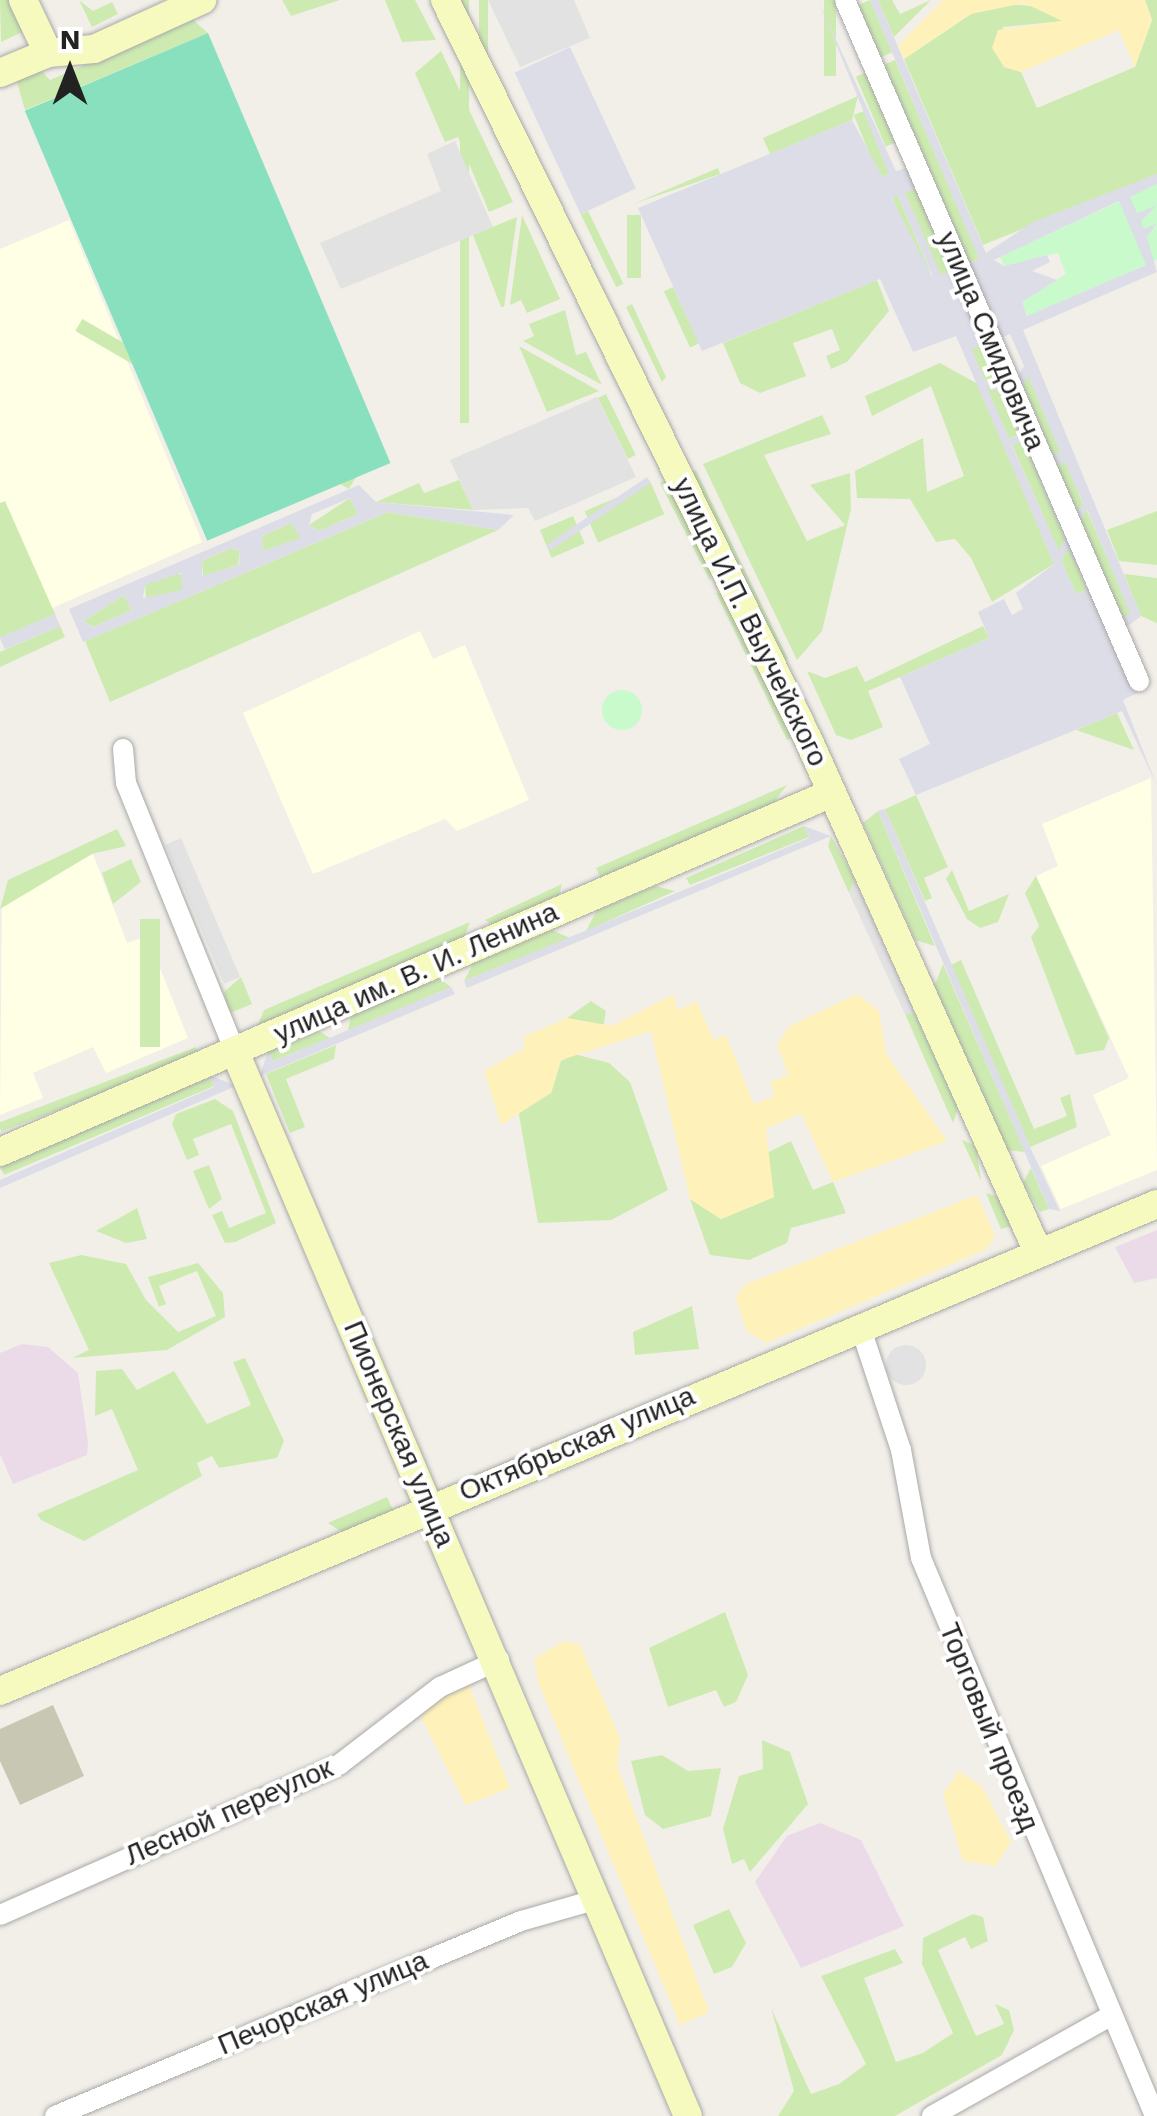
<!DOCTYPE html>
<html>
<head>
<meta charset="utf-8">
<style>
  body { margin:0 }
  #map { position:relative; width:1157px; height:2116px; overflow:hidden; background:#f2efe9; font-family:"Work Sans",sans-serif }
  div>[style] { position:absolute }
  .industrial>* { inset:0; background:#ebdbe8 }
  .education>* { inset:0; background:#ffffe5 }
  .construction>* { inset:0; background:#c7c7b4 }
  .grass>* { inset:0; background:#cdebb0; transform-origin:0 0 }
  .sand>* { inset:0; background:#fff1ba }
  .park>* { inset:0; background:#c8facc }
  .round { border-radius:50% }
  .pitch>* { inset:0; background:#88e0be; transform-origin:0 0 }
  .parking>* { inset:0; background:#e2e2e2; transform-origin:0 0 }
  .plaza>* { inset:0; background:#dddde8; transform-origin:0 0 }
  .roads { filter:drop-shadow(0 0 2px #a9a9a9) drop-shadow(0 0 2px #a9a9a9) }
  .street>* { height:20px; margin:-10px; padding:0 10px; transform-origin:10px; border-radius:10px; background:#fff }
  .secondary>* { height:28px; margin:-14px; padding:0 14px; transform-origin:14px; border-radius:14px; background:#f7fabf }
  span { translate:-50% -50%; white-space:nowrap; text-align:center; line-height:1.15; -webkit-text-stroke:8px #fff; paint-order:stroke }
  .street-label { font-size:28px; color:#222 }
  .north { position:absolute; left:20px; top:20px; width:100px; height:100px; -webkit-text-stroke:8px #fff; paint-order:stroke; rotate:0deg; font-size:28px; font-weight:700; line-height:40px; text-align:center; color:#222 }
  .north::after { content:''; display:block; margin:auto; width:35px; height:45px; background:#222; clip-path:polygon(50% 0,100% 100%,50% 72%,0 100%) }
</style>
</head>
<body>
<div id="map">
  <div class="industrial">
    <i style="clip-path:polygon(1157px 1230px,1157px 1278px,1134px 1283px,1115px 1247px)"></i>
    <i style="clip-path:polygon(22px 1344px,48px 1347px,78px 1373px,88px 1442px,87px 1455px,13px 1484px,0 1454px,0 1353px)"></i>
    <i style="clip-path:polygon(820px 1823px,861px 1840px,904px 1926px,801px 1968px,755px 1882px,787px 1836px)"></i>
  </div>
  <div class="education">
    <i style="clip-path:polygon(69px 220px,202px 542px,0 631px,0 249px)"></i>
    <i style="clip-path:polygon(420px 631px,433px 659px,465px 645px,529px 800px,457px 831px,445px 819px,313px 874px,243px 713px)"></i>
    <i style="clip-path:polygon(1151px 778px,1157px 1170px,1061px 1209px,1041px 1166px,1111px 1135px,1093px 1095px,1129px 1078px,1036px 876px,1058px 866px,1042px 824px)"></i>
    <i style="clip-path:polygon(93px 854px,127px 943px,147px 936px,188px 1038px,106px 1073px,93px 1047px,33px 1073px,43px 1098px,0 1115px,2px 900px)"></i>
  </div>
  <div class="construction">
    <i style="clip-path:polygon(53px 1705px,84px 1776px,20px 1805px,0 1761px,0 1729px)"></i>
  </div>
  <div class="grass">
    <i style="clip-path:polygon(0 0,12px 0,26px 30px,1px 42px)"></i>
    <i style="clip-path:polygon(79px 0,93px 11px,112px 2px,118px 14px,92px 27px)"></i>
    <i style="clip-path:polygon(282px 0,340px 0,291px 16px)"></i>
    <i style="clip-path:polygon(385px 0,415px 0,436px 40px,402px 42px)"></i>
    <i style="left:460px;top:0;width:9px;height:423px"></i>
    <i style="left:479px;top:0;width:9px;height:78px"></i>
    <i style="left:824px;top:0;width:12px;height:76px"></i>
    <i style="left:870px;top:0;width:57px;height:16px;rotate:67deg"></i>
    <i style="clip-path:polygon(878px 0,892px 0,900px 14px,931px 0,894px 37px)"></i>
    <i style="clip-path:polygon(1145px 0,1157px 0,1157px 174px,983px 245px,904px 59px,971px 14px,1005px 4px,1045px 7px,1063px 21px,1003px 27px,1004px 67px,1021px 72px,1037px 108px,1135px 67px,1152px 20px)"></i>
    <i style="clip-path:polygon(192px 19px,208px 33px,25px 110px,16px 79px,39px 68px,50px 80px)"></i>
    <i style="clip-path:polygon(441px 51px,513px 202px,489px 212px,458px 137px,445px 142px,415px 73px)"></i>
    <i style="left:895px;top:60px;width:216px;height:14px;rotate:67deg"></i>
    <i style="left:867px;top:72px;width:76px;height:12px;rotate:67deg"></i>
    <i style="clip-path:polygon(858px 96px,852px 120px,770px 154px,763px 138px)"></i>
    <i style="left:864px;top:111px;width:68px;height:11px;rotate:68deg"></i>
    <i style="clip-path:polygon(718px 168px,720px 174px,633px 204px)"></i>
    <i style="left:916px;top:188px;width:90px;height:12px;rotate:67deg"></i>
    <i style="clip-path:polygon(898px 196px,930px 271px,926px 272px,892px 198px)"></i>
    <i style="left:588px;top:211px;width:81px;height:8px;rotate:64deg"></i>
    <i style="clip-path:polygon(522px 215px,560px 299px,527px 313px,521px 300px,510px 305px)"></i>
    <i style="left:627px;top:215px;width:14px;height:63px"></i>
    <i style="clip-path:polygon(517px 217px,504px 307px,501px 307px,473px 235px)"></i>
    <i style="clip-path:polygon(877px 280px,889px 311px,847px 362px,831px 369px,826px 356px,840px 350px,832px 329px,793px 343px,806px 376px,760px 393px,740px 383px,723px 343px)"></i>
    <i style="left:673px;top:287px;width:62px;height:10px;rotate:65deg"></i>
    <i style="clip-path:polygon(632px 304px,666px 377px,662px 382px,626px 307px)"></i>
    <i style="clip-path:polygon(565px 310px,576px 355px,586px 352px,602px 385px,523px 341px,534px 336px,529px 324px)"></i>
    <i style="clip-path:polygon(982px 345px,999px 384px,984px 379px,971px 349px)"></i>
    <i style="clip-path:polygon(519px 346px,599px 391px,547px 412px)"></i>
    <i style="clip-path:polygon(940px 363px,978px 384px,1054px 564px,992px 602px,971px 558px,955px 539px,936px 542px,910px 499px,857px 498px,855px 471px,923px 438px,927px 492px,964px 476px,931px 386px,872px 416px,865px 396px)"></i>
    <i style="left:1028px;top:375px;width:84px;height:16px;rotate:67deg"></i>
    <i style="clip-path:polygon(986px 387px,1002px 392px,1021px 434px,1009px 439px)"></i>
    <i style="left:606px;top:394px;width:68px;height:9px;rotate:64deg"></i>
    <i style="clip-path:polygon(822px 415px,831px 434px,764px 455px,807px 541px,845px 525px,810px 485px,850px 473px,851px 509px,822px 631px,797px 660px,703px 464px)"></i>
    <i style="clip-path:polygon(1024px 440px,1065px 539px,1059px 552px,1012px 445px)"></i>
    <i style="clip-path:polygon(1065px 461px,1083px 504px,1076px 517px,1054px 466px)"></i>
    <i style="left:696px;top:470px;width:210px;height:8px;rotate:64deg"></i>
    <i style="left:356px;top:477px;width:14px;height:316px;rotate:120deg"></i>
    <i style="clip-path:polygon(459px 480px,473px 510px,376px 502px,419px 483px,424px 493px)"></i>
    <i style="clip-path:polygon(666px 480px,711px 572px,710px 581px,660px 483px)"></i>
    <i style="left:651px;top:483px;width:34px;height:72px;rotate:67deg"></i>
    <i style="clip-path:polygon(350px 498px,358px 514px,319px 531px,309px 525px)"></i>
    <i style="clip-path:polygon(5px 501px,55px 614px,0 638px,0 503px)"></i>
    <i style="left:1086px;top:508px;width:116px;height:17px;rotate:67deg"></i>
    <i style="clip-path:polygon(1157px 511px,1157px 565px,1119px 561px,1107px 530px)"></i>
    <i style="clip-path:polygon(388px 512px,498px 530px,110px 702px,85px 641px)"></i>
    <i style="left:573px;top:516px;width:30px;height:36px;rotate:67deg"></i>
    <i style="clip-path:polygon(291px 523px,302px 538px,263px 551px,262px 536px)"></i>
    <i style="clip-path:polygon(1069px 546px,1087px 590px,1076px 594px,1061px 560px)"></i>
    <i style="clip-path:polygon(231px 548px,240px 551px,238px 565px,203px 576px,202px 561px)"></i>
    <i style="clip-path:polygon(174px 572px,184px 576px,182px 590px,146px 601px,145px 585px)"></i>
    <i style="clip-path:polygon(1124px 574px,1157px 578px,1157px 623px,1141px 616px)"></i>
    <i style="clip-path:polygon(716px 593px,725px 593px,796px 737px,787px 740px)"></i>
    <i style="clip-path:polygon(124px 595px,132px 610px,93px 627px,83px 621px)"></i>
    <i style="clip-path:polygon(60px 626px,65px 637px,0 667px,0 652px)"></i>
    <i style="clip-path:polygon(983px 626px,989px 638px,868px 691px,883px 727px,851px 740px,836px 735px,807px 671px,825px 678px,857px 666px,865px 682px)"></i>
    <i style="clip-path:polygon(1117px 713px,1134px 750px,1076px 730px)"></i>
    <i style="clip-path:polygon(787px 785px,771px 806px,601px 879px,596px 868px)"></i>
    <i style="clip-path:polygon(916px 795px,948px 867px,924px 878px,932px 898px,925px 901px,885px 809px)"></i>
    <i style="clip-path:polygon(878px 811px,935px 946px,915px 940px,863px 823px)"></i>
    <i style="clip-path:polygon(804px 826px,809px 837px,690px 885px,686px 878px)"></i>
    <i style="clip-path:polygon(117px 829px,126px 846px,92px 854px,0 909px,8px 880px)"></i>
    <i style="clip-path:polygon(831px 836px,855px 880px,849px 893px,828px 846px)"></i>
    <i style="clip-path:polygon(131px 859px,141px 882px,113px 904px,102px 873px)"></i>
    <i style="clip-path:polygon(952px 870px,969px 911px,1009px 894px,998px 922px,980px 928px,967px 919px,946px 879px)"></i>
    <i style="clip-path:polygon(1036px 876px,1109px 1038px,1104px 1050px,1076px 1055px,1031px 937px,1039px 926px,1025px 893px)"></i>
    <i style="clip-path:polygon(562px 884px,558px 899px,494px 926px,485px 920px)"></i>
    <i style="clip-path:polygon(655px 886px,675px 891px,586px 931px,597px 910px)"></i>
    <i style="left:140px;top:919px;width:20px;height:128px"></i>
    <i style="clip-path:polygon(470px 922px,463px 941px,257px 1027px,264px 1010px)"></i>
    <i style="clip-path:polygon(552px 930px,570px 938px,464px 981px,473px 964px)"></i>
    <i style="clip-path:polygon(961px 960px,1034px 1129px,1067px 1116px,1060px 1098px,1070px 1094px,1077px 1127px,1030px 1147px,951px 965px)"></i>
    <i style="clip-path:polygon(943px 964px,1025px 1152px,1004px 1150px,934px 987px)"></i>
    <i style="clip-path:polygon(241px 977px,252px 1004px,228px 1014px,224px 992px)"></i>
    <i style="clip-path:polygon(440px 979px,451px 987px,348px 1031px,351px 1014px)"></i>
    <i style="clip-path:polygon(591px 1001px,606px 1011px,603px 1028px,567px 1018px)"></i>
    <i style="clip-path:polygon(905px 1014px,915px 1014px,958px 1108px,953px 1123px)"></i>
    <i style="clip-path:polygon(317px 1030px,330px 1038px,273px 1061px,268px 1051px)"></i>
    <i style="clip-path:polygon(336px 1045px,334px 1059px,286px 1079px,305px 1127px,290px 1133px,266px 1074px)"></i>
    <i style="left:196px;top:1047px;width:9px;height:212px;rotate:69deg"></i>
    <i style="clip-path:polygon(574px 1054px,609px 1063px,630px 1082px,668px 1190px,611px 1220px,538px 1223px,518px 1109px,551px 1093px,561px 1061px)"></i>
    <i style="left:209px;top:1074px;width:13px;height:228px;rotate:67deg"></i>
    <i style="clip-path:polygon(215px 1099px,233px 1111px,276px 1223px,235px 1242px,225px 1243px,212px 1215px,222px 1211px,229px 1228px,266px 1213px,231px 1124px,193px 1139px,199px 1155px,187px 1160px,172px 1124px,176px 1114px)"></i>
    <i style="clip-path:polygon(962px 1140px,976px 1146px,981px 1181px)"></i>
    <i style="clip-path:polygon(791px 1141px,813px 1190px,833px 1182px,846px 1213px,791px 1228px,787px 1243px,749px 1260px,710px 1255px,690px 1199px,721px 1219px,774px 1197px,763px 1155px)"></i>
    <i style="clip-path:polygon(209px 1165px,222px 1199px,209px 1209px,193px 1171px)"></i>
    <i style="clip-path:polygon(1031px 1168px,1049px 1209px,1040px 1212px,1023px 1183px)"></i>
    <i style="clip-path:polygon(986px 1193px,997px 1196px,1011px 1226px,1001px 1229px)"></i>
    <i style="clip-path:polygon(137px 1208px,147px 1239px,126px 1243px,96px 1231px)"></i>
    <i style="clip-path:polygon(81px 1255px,126px 1264px,146px 1300px,178px 1332px,216px 1316px,197px 1271px,159px 1286px,166px 1304px,159px 1307px,148px 1277px,198px 1263px,223px 1293px,225px 1317px,167px 1350px,72px 1358px,89px 1350px,49px 1263px)"></i>
    <i style="clip-path:polygon(692px 1306px,699px 1349px,635px 1355px,633px 1332px)"></i>
    <i style="clip-path:polygon(245px 1358px,284px 1441px,277px 1458px,219px 1468px,212px 1456px,197px 1463px,202px 1476px,84px 1541px,41px 1520px,37px 1514px,138px 1470px,112px 1409px,95px 1416px,96px 1371px,122px 1369px,137px 1390px,174px 1371px,207px 1424px,251px 1405px,233px 1362px)"></i>
    <i style="clip-path:polygon(387px 1497px,393px 1510px,342px 1532px,328px 1523px)"></i>
    <i style="clip-path:polygon(725px 1612px,748px 1675px,736px 1702px,724px 1707px,716px 1690px,668px 1707px,649px 1648px)"></i>
    <i style="clip-path:polygon(762px 1740px,790px 1752px,808px 1804px,750px 1872px,744px 1859px,732px 1864px,723px 1829px,739px 1776px,763px 1769px)"></i>
    <i style="clip-path:polygon(662px 1755px,688px 1771px,721px 1768px,711px 1816px,663px 1829px,645px 1815px,631px 1761px)"></i>
    <i style="clip-path:polygon(729px 1909px,746px 1943px,732px 1967px,714px 1974px,693px 1925px)"></i>
    <i style="clip-path:polygon(973px 1914px,983px 1917px,988px 1941px,971px 1949px,965px 1937px,938px 1950px,976px 2036px,1004px 2024px,995px 2004px,1009px 2010px,1014px 2030px,1002px 2055px,895px 2116px,778px 2116px,794px 2091px,771px 2008px,811px 2094px,839px 2084px,866px 2064px,821px 1976px,895px 1949px,903px 1963px,864px 1978px,896px 2062px,923px 2053px,953px 2033px,922px 1964px,923px 1938px)"></i>
  </div>
  <div class="sand">
    <i style="clip-path:polygon(943px 0,1145px 0,1152px 20px,1135px 67px,1119px 30px,1021px 72px,1004px 67px,992px 48px,998px 30px,1062px 21px,1024px 3px,971px 14px,904px 59px,898px 46px)"></i>
    <i style="clip-path:polygon(674px 994px,677px 1010px,697px 1002px,714px 1040px,726px 1035px,754px 1104px,775px 1096px,770px 1082px,788px 1075px,777px 1044px,790px 1026px,857px 994px,879px 1011px,886px 1054px,947px 1141px,833px 1182px,801px 1113px,766px 1129px,774px 1197px,721px 1219px,690px 1199px,651px 1031px,561px 1060px,551px 1093px,501px 1125px,484px 1071px,525px 1048px,523px 1037px,567px 1018px,612px 1026px)"></i>
    <i style="clip-path:polygon(977px 1195px,995px 1236px,987px 1249px,766px 1343px,746px 1330px,736px 1298px,744px 1285px)"></i>
    <i style="clip-path:polygon(565px 1641px,580px 1645px,620px 1738px,617px 1766px,709px 2012px,680px 2025px,538px 1682px,535px 1658px)"></i>
    <i style="clip-path:polygon(464px 1673px,510px 1788px,466px 1805px,422px 1719px,424px 1706px)"></i>
    <i style="clip-path:polygon(959px 1771px,982px 1787px,1011px 1842px,996px 1866px,963px 1861px,943px 1794px)"></i>
  </div>
  <div class="park">
    <i style="clip-path:polygon(1157px 184px,1157px 260px,1028px 316px,1021px 302px,1066px 274px,1058px 253px,1004px 266px,1000px 257px)"></i>
    <i class="round" style="left:602px;top:690px;width:40px;height:40px"></i>
  </div>
  <div class="pitch">
    <i style="left:208px;top:33px;width:467px;height:199px;rotate:67deg"></i>
  </div>
  <div class="parking">
    <i style="clip-path:polygon(488px 0,574px 0,590px 38px,520px 67px)"></i>
    <i style="clip-path:polygon(455px 141px,493px 227px,341px 289px,320px 243px,441px 191px,427px 154px)"></i>
    <i style="clip-path:polygon(597px 397px,636px 477px,535px 521px,528px 508px,473px 510px,450px 460px)"></i>
    <i style="left:181px;top:838px;width:151px;height:17px;rotate:67deg"></i>
    <i style="clip-path:polygon(855px 880px,915px 1014px,905px 1014px,849px 893px)"></i>
    <i class="round" style="left:886px;top:1345px;width:40px;height:40px"></i>
  </div>
  <div class="plaza">
    <i style="clip-path:polygon(evenodd,818px 0,896px 171px,907px 168px,967px 264px,979px 259px,870px 0,878px 0,986px 253px,1033px 222px,1157px 174px,1157px 184px,1130px 197px,1137px 213px,1157px 205px,1141px 221px,1144px 229px,1157px 223px,1147px 237px,1157px 272px,1023px 330px,1141px 616px,1124px 629px,1147px 688px,1123px 700px,1157px 786px,1122px 711px,916px 795px,899px 759px,930px 744px,900px 677px,989px 638px,978px 612px,1004px 599px,1012px 615px,1023px 609px,1016px 593px,1054px 564px,956px 336px,913px 352px,880px 279px,702px 351px,638px 208px,852px 120px,882px 176px,889px 174px,818px 0,916px 188px,951px 271px,941px 275px,905px 193px,916px 188px,818px 0,898px 196px,933px 277px,933px 278px,892px 199px,898px 196px,818px 0,1119px 201px,1146px 265px,1027px 316px,1022px 302px,1057px 280px,1032px 271px,1050px 262px,1047px 255px,1004px 266px,994px 260px,1119px 201px,818px 0,1010px 334px,1024px 366px,1017px 377px,999px 339px,1010px 334px,818px 0,981px 345px,998px 383px,998px 384px,984px 379px,972px 349px,981px 345px,818px 0,1028px 376px,1060px 452px,1050px 457px,1021px 389px,1028px 376px,818px 0,987px 388px,1002px 392px,1020px 435px,1009px 439px,987px 388px,818px 0,1023px 440px,1065px 538px,1059px 551px,1012px 446px,1023px 440px,818px 0,1065px 462px,1083px 503px,1076px 516px,1054px 465px,1065px 462px,818px 0,1087px 509px,1130px 614px,1120px 619px,1079px 523px,1087px 509px,818px 0,1069px 548px,1087px 589px,1076px 594px,1061px 560px,1069px 548px)"></i>
    <i style="left:570px;top:47px;width:156px;height:61px;rotate:65deg"></i>
    <i style="left:647px;top:477px;width:7px;height:121px;rotate:56deg"></i>
    <i style="clip-path:polygon(evenodd,359px 485px,376px 502px,514px 515px,498px 530px,388px 512px,83px 642px,69px 609px,359px 485px,350px 498px,358px 514px,319px 531px,309px 525px,312px 514px,350px 498px,359px 485px,291px 523px,301px 538px,263px 551px,262px 536px,291px 523px,359px 485px,231px 548px,240px 551px,239px 565px,202px 576px,202px 561px,231px 548px,359px 485px,181px 573px,182px 590px,143px 598px,145px 585px,181px 573px,359px 485px,124px 595px,132px 610px,93px 627px,83px 621px,124px 595px)"></i>
    <i style="left:55px;top:614px;width:13px;height:60px;rotate:67deg"></i>
    <i style="clip-path:polygon(885px 809px,1030px 1147px,1060px 1211px,1049px 1209px,878px 811px)"></i>
    <i style="clip-path:polygon(804px 826px,831px 836px,467px 988px,464px 981px,809px 838px)"></i>
    <i style="clip-path:polygon(451px 987px,455px 994px,260px 1076px,268px 1051px,274px 1061px)"></i>
    <i style="clip-path:polygon(210px 1075px,236px 1086px,0 1188px,0 1180px,214px 1087px)"></i>
  </div>
  <div class="roads">
    <div class="street">
      <i style="left:845px;top:0;width:742px;rotate:66.65deg"></i>
      <i style="left:123px;top:749px;width:34px;rotate:85deg"></i>
      <i style="left:126px;top:783px;width:290px;rotate:67.9deg"></i>
      <i style="left:860px;top:1326px;width:131px;rotate:71.7deg"></i>
      <i style="left:901px;top:1450px;width:110px;rotate:79.5deg"></i>
      <i style="left:921px;top:1558px;width:605px;rotate:67.25deg"></i>
      <i style="left:0;top:1915px;width:372px;rotate:-23.9deg"></i>
      <i style="left:340px;top:1764px;width:126px;rotate:-37.6deg"></i>
      <i style="left:440px;top:1687px;width:65px;rotate:-24.6deg"></i>
      <i style="left:55px;top:2116px;width:505px;rotate:-22.71deg"></i>
      <i style="left:521px;top:1921px;width:76px;rotate:-16deg"></i>
      <i style="left:932px;top:2116px;width:204px;rotate:-29.3deg"></i>
    </div>
    <div class="secondary">
      <i style="left:23px;top:0;width:59px;rotate:64.7deg"></i>
      <i style="left:445px;top:0;width:823px;rotate:63.84deg"></i>
      <i style="left:808px;top:739px;width:562px;rotate:65.85deg"></i>
      <i style="left:0;top:73px;width:52px;rotate:-22.6deg"></i>
      <i style="left:48px;top:53px;width:46px;rotate:-5deg"></i>
      <i style="left:94px;top:49px;width:119px;rotate:-24.4deg"></i>
      <i style="left:235px;top:1052px;width:1156px;rotate:66.94deg"></i>
      <i style="left:0;top:1152px;width:906px;rotate:-23.34deg"></i>
      <i style="left:0;top:1691px;width:1255px;rotate:-22.83deg"></i>
    </div>
  </div>
  <div class="street-label">
    <span style="left:991px;top:341px;rotate:67deg">улица Смидовича</span>
    <span style="left:750px;top:622px;rotate:64deg">улица И.П. Выучейского</span>
    <span style="left:416px;top:973px;rotate:-24deg">улица им. В. И. Ленина</span>
    <span style="left:399px;top:1434px;rotate:67deg">Пионерская улица</span>
    <span style="left:577px;top:1444px;rotate:-23deg">Октябрьская улица</span>
    <span style="left:989px;top:1727px;rotate:68deg">Торговый проезд</span>
    <span style="left:229px;top:1812px;rotate:-24deg">Лесной переулок</span>
    <span style="left:323px;top:2003px;rotate:-23deg">Печорская улица</span>
  </div>
  <div class="north">N</div>
</div>
</body>
</html>
